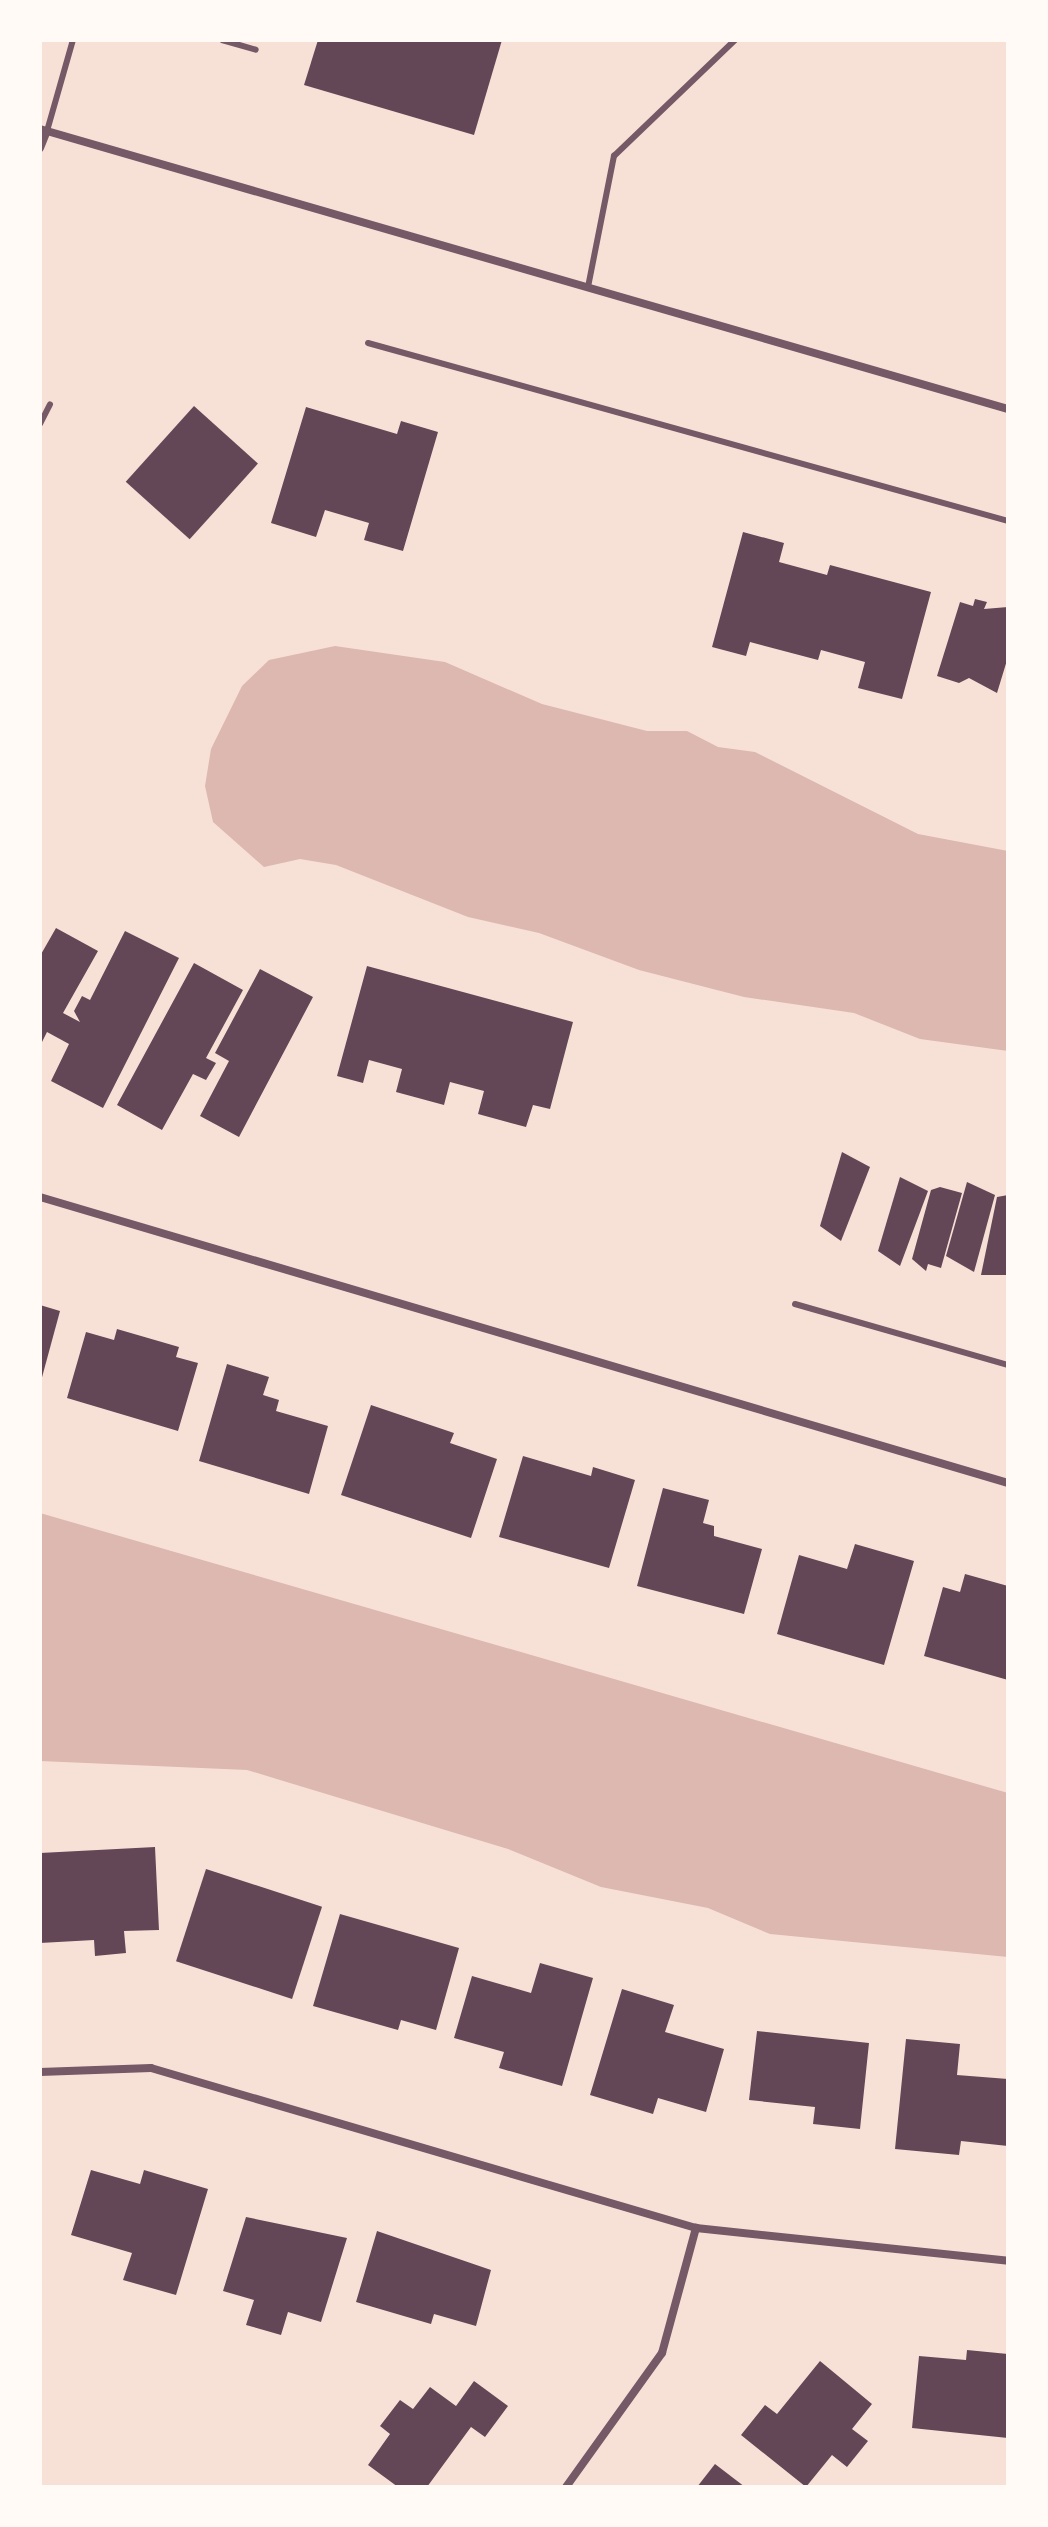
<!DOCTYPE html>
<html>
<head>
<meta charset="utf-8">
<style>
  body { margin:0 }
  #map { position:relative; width:1048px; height:2527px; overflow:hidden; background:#f7e1d7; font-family:Roboto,sans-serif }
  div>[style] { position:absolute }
  .water>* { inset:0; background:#dcb8b0 }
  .building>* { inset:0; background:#644757; transform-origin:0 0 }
  .service>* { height:6px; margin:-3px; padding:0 3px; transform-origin:3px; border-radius:3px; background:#755966 }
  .minor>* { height:8px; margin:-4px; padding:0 4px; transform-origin:4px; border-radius:4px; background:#755966 }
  span { translate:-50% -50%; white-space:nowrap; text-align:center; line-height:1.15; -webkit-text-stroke:8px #fffaf5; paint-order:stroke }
  .frame { position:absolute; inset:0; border:42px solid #fffaf5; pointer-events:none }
</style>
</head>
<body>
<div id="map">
  <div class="water">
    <i style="clip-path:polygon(335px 646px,445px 662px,542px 704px,647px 731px,687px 731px,718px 747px,755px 752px,918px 834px,1008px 851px,1008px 1051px,920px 1039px,854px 1013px,744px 997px,639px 970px,539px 933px,468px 917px,336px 865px,300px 859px,264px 867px,213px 822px,205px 786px,211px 749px,242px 686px,269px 660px)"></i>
    <i style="clip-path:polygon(40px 1513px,1008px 1793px,1008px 1957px,770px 1934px,708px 1908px,601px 1887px,508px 1849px,247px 1770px,40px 1761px)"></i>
  </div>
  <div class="building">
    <i style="clip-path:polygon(318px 40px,502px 40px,474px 135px,304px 85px)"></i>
    <i style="left:194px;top:406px;width:86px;height:102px;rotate:42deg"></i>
    <i style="clip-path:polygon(306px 407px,397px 434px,401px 421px,438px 432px,403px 551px,364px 540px,369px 523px,325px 510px,316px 537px,271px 523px)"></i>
    <i style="clip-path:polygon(743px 532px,784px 543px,779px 562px,827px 575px,830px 565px,931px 592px,902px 699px,858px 688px,865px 662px,821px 650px,818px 660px,750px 642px,746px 656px,712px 647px)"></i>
    <i style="clip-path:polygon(975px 599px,987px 602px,984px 609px,1008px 607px,1008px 657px,997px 693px,969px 678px,959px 683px,937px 676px,960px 602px,973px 606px)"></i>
    <i style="clip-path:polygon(56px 928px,98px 951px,63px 1013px,80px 1022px,74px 1011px,82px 996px,90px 1000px,125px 931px,179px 958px,103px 1108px,51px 1081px,69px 1044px,47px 1032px,40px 1046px,40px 956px)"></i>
    <i style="clip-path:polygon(194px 963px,243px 990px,206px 1058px,216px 1063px,206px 1080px,193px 1074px,162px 1130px,117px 1105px)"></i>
    <i style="clip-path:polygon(367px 966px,573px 1022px,550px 1109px,533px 1105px,526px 1127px,478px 1114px,484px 1091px,450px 1082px,444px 1105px,396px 1092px,402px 1069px,369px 1060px,363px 1083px,337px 1076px)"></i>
    <i style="clip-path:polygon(260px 969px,313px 997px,239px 1137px,200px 1116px,229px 1061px,215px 1053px)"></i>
    <i style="clip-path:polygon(842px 1152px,870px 1167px,841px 1241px,820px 1226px)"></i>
    <i style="clip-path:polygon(900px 1177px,928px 1191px,900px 1266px,878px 1251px)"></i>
    <i style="clip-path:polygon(967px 1182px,995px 1195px,974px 1272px,946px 1256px)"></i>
    <i style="clip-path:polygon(940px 1187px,962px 1193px,941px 1268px,928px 1264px,926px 1271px,912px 1259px,931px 1190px)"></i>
    <i style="clip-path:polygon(1008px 1195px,1007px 1275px,981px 1275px,997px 1197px)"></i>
    <i style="clip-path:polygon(40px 1305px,60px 1311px,41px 1381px,40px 1380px)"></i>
    <i style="clip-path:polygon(117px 1329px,179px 1347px,176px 1357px,198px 1363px,178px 1431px,67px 1398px,86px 1332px,114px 1340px)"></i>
    <i style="clip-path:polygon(227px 1364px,269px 1377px,263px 1395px,279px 1400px,276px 1411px,328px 1426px,309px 1494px,199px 1461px)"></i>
    <i style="clip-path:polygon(371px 1405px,454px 1433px,450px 1443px,497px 1459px,471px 1538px,341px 1495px)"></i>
    <i style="clip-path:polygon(523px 1456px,591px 1476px,593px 1467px,635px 1480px,609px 1568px,499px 1537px)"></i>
    <i style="clip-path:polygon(663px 1488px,709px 1500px,703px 1523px,714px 1526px,714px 1536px,762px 1549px,744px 1614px,637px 1586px)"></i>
    <i style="clip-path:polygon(855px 1544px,914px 1561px,884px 1665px,777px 1634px,799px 1555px,847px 1569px)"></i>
    <i style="clip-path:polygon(965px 1574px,1008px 1586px,1008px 1680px,924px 1656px,943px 1587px,960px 1592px)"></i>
    <i style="clip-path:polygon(155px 1847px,159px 1930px,124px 1931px,126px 1953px,95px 1956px,94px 1940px,40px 1943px,40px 1853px)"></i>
    <i style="left:206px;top:1869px;width:122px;height:97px;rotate:18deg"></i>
    <i style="clip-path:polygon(340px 1914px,459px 1948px,436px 2030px,401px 2020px,398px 2030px,313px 2006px)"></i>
    <i style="clip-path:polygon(540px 1963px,593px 1978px,562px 2086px,499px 2068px,504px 2052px,454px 2038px,472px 1976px,531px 1993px)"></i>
    <i style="clip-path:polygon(622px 1989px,674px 2005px,665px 2032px,724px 2049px,706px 2112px,658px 2098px,653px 2114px,590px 2095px)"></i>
    <i style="clip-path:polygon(757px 2031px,869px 2043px,860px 2129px,813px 2124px,815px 2107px,749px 2100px)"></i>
    <i style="clip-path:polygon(906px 2039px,960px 2044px,957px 2075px,1008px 2079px,1008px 2146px,961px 2141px,959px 2155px,895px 2149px)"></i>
    <i style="clip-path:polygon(91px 2170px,140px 2184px,144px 2170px,208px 2189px,176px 2295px,123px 2280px,132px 2253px,71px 2235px)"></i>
    <i style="clip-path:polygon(246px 2217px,347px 2238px,321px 2322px,288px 2312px,281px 2335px,246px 2325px,254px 2300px,223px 2291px)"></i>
    <i style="clip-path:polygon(377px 2231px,491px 2270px,476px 2326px,434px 2314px,431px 2324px,356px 2302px)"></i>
    <i style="clip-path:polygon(967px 2350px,1008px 2354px,1008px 2438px,912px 2428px,919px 2356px,966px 2360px)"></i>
    <i style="clip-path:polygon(820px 2361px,872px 2404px,852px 2429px,868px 2441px,847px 2467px,832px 2455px,806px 2487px,741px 2435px,765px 2405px,777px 2414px)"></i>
    <i style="clip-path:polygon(474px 2381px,508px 2406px,485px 2437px,471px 2427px,427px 2487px,398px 2487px,368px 2465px,390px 2434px,380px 2426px,400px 2400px,413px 2409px,430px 2387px,456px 2406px)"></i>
    <i style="clip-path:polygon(715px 2464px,745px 2487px,697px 2487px)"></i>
  </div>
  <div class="service">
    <i style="left:222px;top:40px;width:35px;rotate:16deg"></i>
    <i style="left:47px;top:131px;width:95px;rotate:-74.1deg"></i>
    <i style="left:588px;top:287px;width:134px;rotate:-78.8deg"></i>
    <i style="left:614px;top:156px;width:168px;rotate:-43.8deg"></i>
    <i style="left:368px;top:343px;width:664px;rotate:15.54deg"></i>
    <i style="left:40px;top:424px;width:22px;rotate:-63deg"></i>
    <i style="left:795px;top:1304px;width:222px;rotate:16deg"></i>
  </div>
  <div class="minor">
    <i style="left:40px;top:129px;width:1008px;rotate:16.13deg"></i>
    <i style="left:40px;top:148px;width:18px;rotate:-68deg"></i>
    <i style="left:40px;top:1197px;width:1009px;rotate:16.46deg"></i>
    <i style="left:40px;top:2072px;width:111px;rotate:-2.1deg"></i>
    <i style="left:151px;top:2068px;width:568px;rotate:16.36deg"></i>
    <i style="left:696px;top:2228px;width:314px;rotate:6deg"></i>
    <i style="left:566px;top:2487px;width:165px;rotate:-54.4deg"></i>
    <i style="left:662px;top:2353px;width:130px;rotate:-74.8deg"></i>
  </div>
  <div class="frame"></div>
</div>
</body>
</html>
